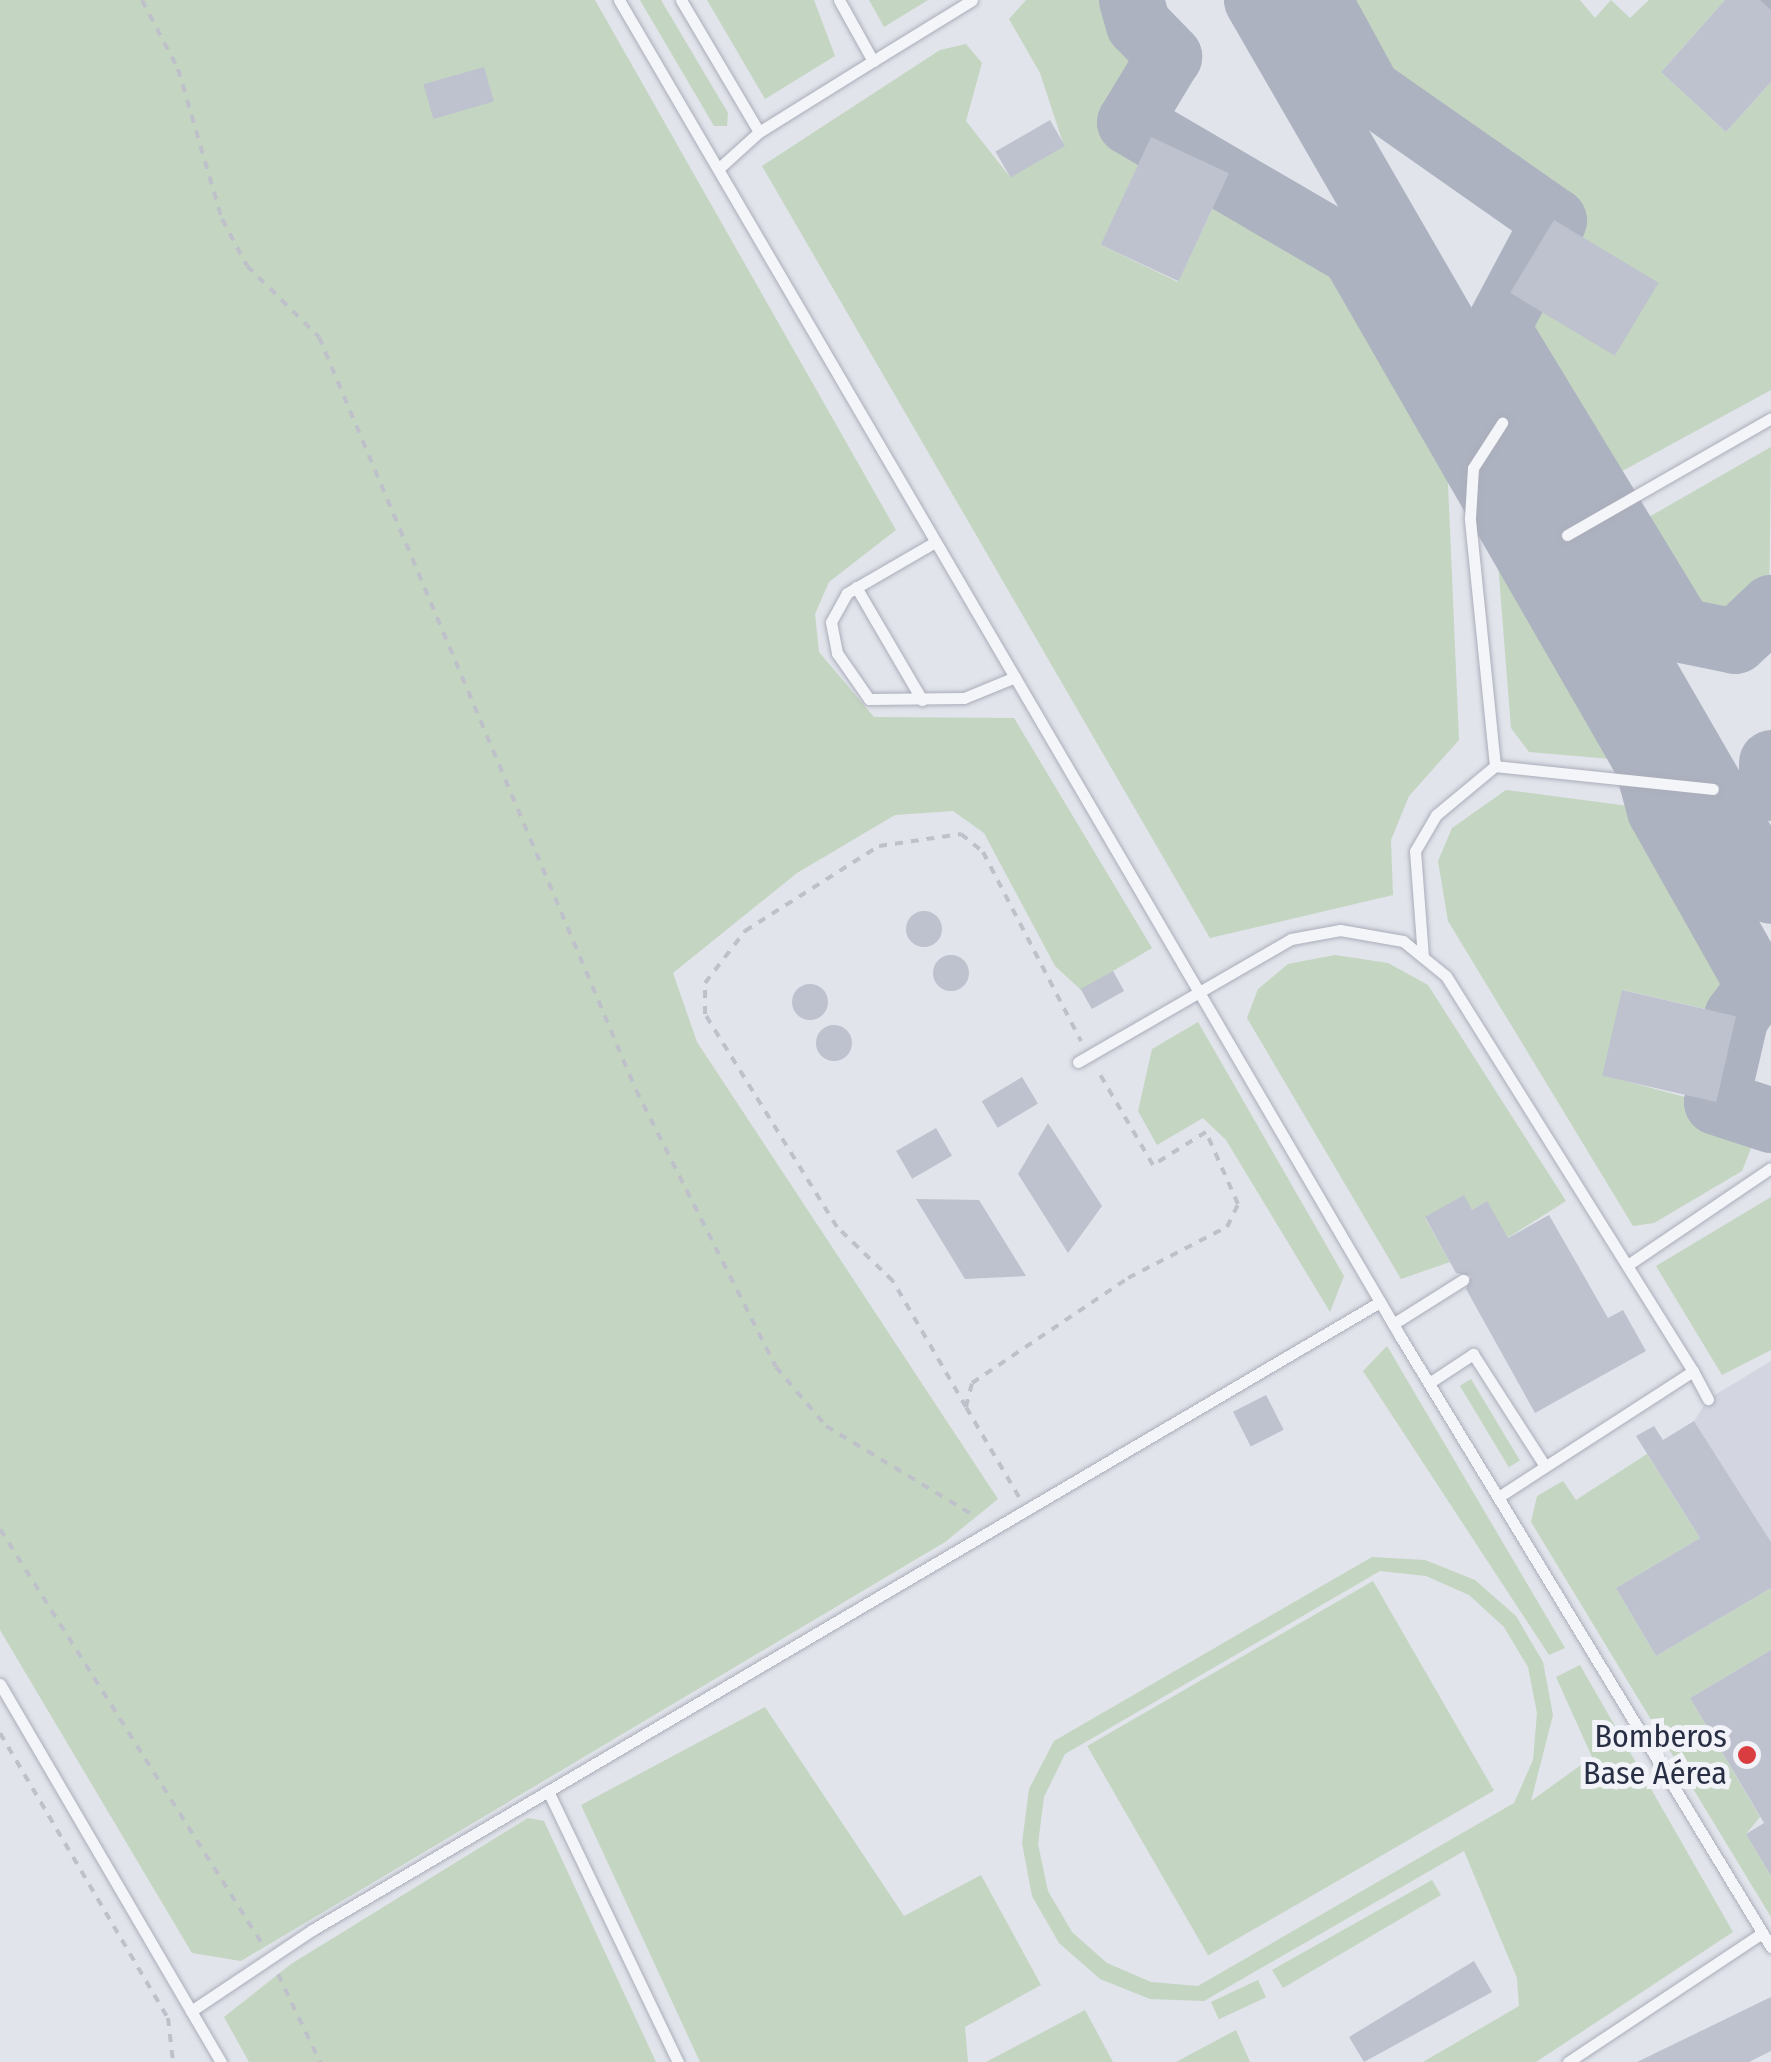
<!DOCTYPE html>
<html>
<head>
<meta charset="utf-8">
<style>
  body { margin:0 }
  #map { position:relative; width:1771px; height:2062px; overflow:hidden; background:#e1e4eb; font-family:"Fira Sans Condensed",sans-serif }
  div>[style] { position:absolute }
  .built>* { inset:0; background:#d3d6e0 }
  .green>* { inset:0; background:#c4d5c1; transform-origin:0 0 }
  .taxiway>* { height:65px; margin:-32.5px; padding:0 32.5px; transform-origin:32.5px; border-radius:32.5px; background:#adb2c0 }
  .building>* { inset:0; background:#bec2ce; transform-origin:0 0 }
  .round { border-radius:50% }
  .path>* { height:4px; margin-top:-2px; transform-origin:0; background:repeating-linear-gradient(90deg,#bfc1ca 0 8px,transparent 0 16px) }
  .roads { filter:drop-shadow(0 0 2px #aaadb9) drop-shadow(0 0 2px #aaadb9) }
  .service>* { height:11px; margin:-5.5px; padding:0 5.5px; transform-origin:5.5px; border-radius:5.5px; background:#f4f5f9 }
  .dots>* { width:28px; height:28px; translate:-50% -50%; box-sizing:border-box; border:5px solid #f1f3f8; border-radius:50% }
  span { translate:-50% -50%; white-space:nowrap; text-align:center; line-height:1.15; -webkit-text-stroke:10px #f1f3f8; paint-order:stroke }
  .poi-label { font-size:32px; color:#282e44 }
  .right { translate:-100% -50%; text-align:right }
</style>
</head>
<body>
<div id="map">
  <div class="built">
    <i style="clip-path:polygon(1771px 1361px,1771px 1542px,1694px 1421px,1708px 1399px)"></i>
  </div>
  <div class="green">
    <i style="clip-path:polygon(0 0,595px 0,896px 530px,829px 582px,815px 614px,819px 652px,874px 717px,1014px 718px,1152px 948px,1081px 990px,1055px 966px,984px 833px,953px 811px,895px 815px,797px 873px,673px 973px,697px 1042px,998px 1499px,945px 1542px,241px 1961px,192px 1953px,0 1630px)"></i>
    <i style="clip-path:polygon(640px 0,661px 0,728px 113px,727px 126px,714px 126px)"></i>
    <i style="clip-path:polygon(707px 0,814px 0,835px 56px,765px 99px)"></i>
    <i style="clip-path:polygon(869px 0,928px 0,884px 27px)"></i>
    <i style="clip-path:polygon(1026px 0,1131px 0,1138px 24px,1169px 56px,1129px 121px,1151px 137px,1101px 245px,1178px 282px,1229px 174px,1353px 253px,1445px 414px,1459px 740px,1409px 796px,1391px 840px,1393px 895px,1210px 938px,762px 166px,940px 50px,966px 44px,982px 63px,966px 121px,1010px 177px,1064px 146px,1040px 73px,1009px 19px)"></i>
    <i style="clip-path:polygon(1319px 0,1580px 0,1595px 18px,1611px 0,1630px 18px,1649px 0,1725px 0,1661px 72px,1726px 132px,1771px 82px,1771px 390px,1593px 487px,1497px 327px,1511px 293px,1616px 355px,1554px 220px,1368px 90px)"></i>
    <i style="clip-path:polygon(1771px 447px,1769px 616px,1735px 641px,1705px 641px,1681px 630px,1621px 533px)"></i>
    <i style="clip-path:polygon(1493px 499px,1646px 762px,1529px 752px,1511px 728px)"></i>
    <i style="clip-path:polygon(1506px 790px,1659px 810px,1758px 986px,1736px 1016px,1623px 990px,1603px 1075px,1763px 1118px,1742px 1171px,1654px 1223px,1633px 1226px,1448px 921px,1438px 861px,1452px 828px)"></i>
    <i style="clip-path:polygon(1335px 955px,1388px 963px,1428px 985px,1566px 1201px,1498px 1244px,1487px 1201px,1472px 1210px,1463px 1196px,1425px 1218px,1450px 1262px,1401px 1279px,1247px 1018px,1258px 989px,1288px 964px)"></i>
    <i style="clip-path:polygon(1198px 1022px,1344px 1276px,1330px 1312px,1226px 1140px,1203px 1118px,1157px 1145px,1138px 1111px,1152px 1049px)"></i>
    <i style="clip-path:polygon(1771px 1197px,1771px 1350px,1722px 1375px,1656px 1266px)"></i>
    <i style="clip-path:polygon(1387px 1346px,1565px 1648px,1549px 1655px,1363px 1371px)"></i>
    <i style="left:1471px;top:1379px;width:95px;height:13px;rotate:59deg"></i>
    <i style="clip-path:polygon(1647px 1454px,1700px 1538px,1616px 1588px,1656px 1656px,1771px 1588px,1771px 1650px,1690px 1698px,1760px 1817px,1746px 1834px,1771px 1876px,1771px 1917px,1531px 1522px,1537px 1496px,1563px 1481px,1576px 1500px)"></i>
    <i style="clip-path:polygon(evenodd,1372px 1557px,1425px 1560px,1475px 1580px,1516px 1616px,1543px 1662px,1553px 1715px,1531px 1801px,1592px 1757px,1556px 1677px,1580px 1665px,1733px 1932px,1536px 2062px,1423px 2062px,1519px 2006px,1517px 1978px,1464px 1851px,1204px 2001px,1150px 1999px,1100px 1979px,1059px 1943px,1032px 1896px,1022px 1843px,1029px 1789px,1054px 1741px,1372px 1557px,1380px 1571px,1426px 1576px,1469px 1595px,1504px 1627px,1528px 1667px,1537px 1713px,1533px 1760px,1514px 1803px,1198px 1986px,1151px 1982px,1107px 1963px,1072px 1932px,1048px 1891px,1038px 1844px,1044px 1797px,1065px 1754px,1380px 1571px)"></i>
    <i style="left:1373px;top:1581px;width:242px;height:330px;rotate:60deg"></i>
    <i style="clip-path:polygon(765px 1707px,904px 1916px,981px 1875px,1041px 1985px,965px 2027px,968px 2062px,700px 2062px,581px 1805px)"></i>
    <i style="clip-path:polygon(528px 1818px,544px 1821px,656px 2062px,249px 2062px,224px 2017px,291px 1964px)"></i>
    <i style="clip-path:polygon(1432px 1880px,1441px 1895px,1283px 1988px,1272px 1970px)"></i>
    <i style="left:1258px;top:1980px;width:19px;height:52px;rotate:65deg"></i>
    <i style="clip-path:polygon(1085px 2010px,1113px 2062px,986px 2062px)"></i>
    <i style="clip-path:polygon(1236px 2030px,1250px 2062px,1176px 2062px)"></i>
  </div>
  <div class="taxiway">
    <i style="left:1131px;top:0;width:25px;rotate:74deg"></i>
    <i style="left:1138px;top:24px;width:45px;rotate:45.9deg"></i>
    <i style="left:1169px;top:56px;width:77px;rotate:121.2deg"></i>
    <i style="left:1129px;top:122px;width:259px;rotate:30.3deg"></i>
    <i style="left:1353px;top:253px;width:587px;rotate:60.07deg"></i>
    <i style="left:1646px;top:762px;width:50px;rotate:74.8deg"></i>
    <i style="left:1659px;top:810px;width:202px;rotate:60.6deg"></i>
    <i style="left:1758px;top:986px;width:37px;rotate:126deg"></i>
    <i style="left:1736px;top:1016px;width:88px;rotate:103.1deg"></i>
    <i style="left:1716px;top:1102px;width:58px;rotate:18.1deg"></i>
    <i style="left:1256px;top:0;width:1029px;rotate:59.97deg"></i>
    <i style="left:1319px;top:0;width:102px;rotate:61.4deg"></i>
    <i style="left:1368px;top:90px;width:227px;rotate:35deg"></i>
    <i style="left:1554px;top:220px;width:121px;rotate:118deg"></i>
    <i style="left:1497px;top:327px;width:354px;rotate:58.7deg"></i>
    <i style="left:1681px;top:630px;width:55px;rotate:11.5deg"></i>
    <i style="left:1735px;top:641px;width:50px;rotate:-43.4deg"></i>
    <i style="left:1760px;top:0;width:15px;rotate:42deg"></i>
    <i style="left:1771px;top:762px;width:26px;rotate:90deg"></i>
  </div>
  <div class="building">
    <i style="clip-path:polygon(1725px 0,1760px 0,1771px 10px,1771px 82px,1726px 132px,1661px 72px)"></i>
    <i style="left:484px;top:67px;width:36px;height:63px;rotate:74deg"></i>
    <i style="left:1050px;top:120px;width:30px;height:63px;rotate:60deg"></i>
    <i style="left:1151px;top:137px;width:86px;height:119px;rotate:25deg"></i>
    <i style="left:1554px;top:220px;width:122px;height:85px;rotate:31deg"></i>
    <i class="round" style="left:906px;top:911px;width:36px;height:36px"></i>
    <i class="round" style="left:933px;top:955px;width:36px;height:36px"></i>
    <i style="left:1113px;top:971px;width:23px;height:37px;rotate:61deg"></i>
    <i class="round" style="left:792px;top:984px;width:36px;height:36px"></i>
    <i style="left:1622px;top:990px;width:117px;height:88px;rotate:13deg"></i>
    <i class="round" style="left:816px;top:1025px;width:36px;height:36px"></i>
    <i style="left:1022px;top:1077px;width:31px;height:47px;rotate:59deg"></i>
    <i style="clip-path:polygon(1048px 1123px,1102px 1206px,1068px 1253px,1018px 1174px)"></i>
    <i style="left:936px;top:1128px;width:32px;height:46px;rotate:60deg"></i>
    <i style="clip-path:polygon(1464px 1195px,1472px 1210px,1487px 1201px,1508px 1238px,1549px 1215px,1608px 1318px,1623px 1310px,1646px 1351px,1535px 1413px,1466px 1289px,1471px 1276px,1456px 1273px,1425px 1217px)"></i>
    <i style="clip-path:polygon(916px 1199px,979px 1200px,1026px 1276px,965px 1279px)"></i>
    <i style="left:1266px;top:1395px;width:39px;height:37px;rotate:63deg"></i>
    <i style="clip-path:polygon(1694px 1421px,1771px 1542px,1771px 1588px,1656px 1656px,1616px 1588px,1700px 1538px,1636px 1436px,1654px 1426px,1663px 1440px)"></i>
    <i style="clip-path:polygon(1771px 1650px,1771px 1876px,1746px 1834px,1764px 1823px,1690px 1698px)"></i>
    <i style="clip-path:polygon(1474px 1961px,1492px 1992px,1364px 2062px,1349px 2037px)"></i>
    <i style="clip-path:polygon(1771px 1997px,1771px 2051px,1749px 2062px,1637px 2062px)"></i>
  </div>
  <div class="path">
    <i style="left:142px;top:0;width:78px;rotate:62.4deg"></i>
    <i style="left:178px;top:69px;width:156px;rotate:73.7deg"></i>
    <i style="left:222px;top:219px;width:53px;rotate:62deg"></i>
    <i style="left:247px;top:266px;width:101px;rotate:44.6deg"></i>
    <i style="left:319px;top:337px;width:817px;rotate:67.17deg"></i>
    <i style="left:636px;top:1090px;width:310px;rotate:63.2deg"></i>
    <i style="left:776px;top:1367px;width:77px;rotate:49.7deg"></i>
    <i style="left:826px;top:1426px;width:175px;rotate:31.2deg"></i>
    <i style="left:966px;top:1407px;width:146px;rotate:-120.1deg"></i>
    <i style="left:893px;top:1281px;width:78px;rotate:-136deg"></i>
    <i style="left:837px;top:1227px;width:251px;rotate:-121.8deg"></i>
    <i style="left:705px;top:1014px;width:31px;rotate:-90deg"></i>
    <i style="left:705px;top:983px;width:66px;rotate:-52.4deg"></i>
    <i style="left:745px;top:931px;width:159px;rotate:-32.4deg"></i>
    <i style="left:879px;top:846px;width:83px;rotate:-8.3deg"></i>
    <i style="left:961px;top:834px;width:28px;rotate:39deg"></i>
    <i style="left:983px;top:852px;width:213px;rotate:62.6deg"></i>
    <i style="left:1019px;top:1497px;width:104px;rotate:-120.5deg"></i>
    <i style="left:966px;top:1407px;width:25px;rotate:-76deg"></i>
    <i style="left:972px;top:1383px;width:188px;rotate:-33.9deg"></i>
    <i style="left:1128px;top:1278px;width:111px;rotate:-27.3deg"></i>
    <i style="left:1227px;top:1227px;width:25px;rotate:-64deg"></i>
    <i style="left:1238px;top:1204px;width:79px;rotate:-114deg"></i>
    <i style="left:1206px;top:1132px;width:62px;rotate:148.1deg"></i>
    <i style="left:1153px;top:1165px;width:109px;rotate:-120.3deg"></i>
    <i style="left:0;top:1529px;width:491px;rotate:57.7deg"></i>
    <i style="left:0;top:1733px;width:331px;rotate:59.5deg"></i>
    <i style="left:168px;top:2018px;width:44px;rotate:83.5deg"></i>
    <i style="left:278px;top:1974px;width:98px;rotate:64.5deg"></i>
  </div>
  <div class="roads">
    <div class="service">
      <i style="left:619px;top:0;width:1548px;rotate:59.69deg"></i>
      <i style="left:1400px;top:1336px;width:715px;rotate:58.73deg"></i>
      <i style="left:681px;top:0;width:153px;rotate:59.4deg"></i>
      <i style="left:759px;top:132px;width:55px;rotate:137.9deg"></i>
      <i style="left:839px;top:0;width:70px;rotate:60.9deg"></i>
      <i style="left:873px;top:61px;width:116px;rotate:-31.6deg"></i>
      <i style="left:759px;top:132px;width:134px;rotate:-31.9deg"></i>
      <i style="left:1567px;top:535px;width:235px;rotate:-29.8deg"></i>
      <i style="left:935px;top:542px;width:102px;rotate:149.9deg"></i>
      <i style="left:847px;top:593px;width:33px;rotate:119deg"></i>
      <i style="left:831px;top:622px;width:32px;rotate:79deg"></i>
      <i style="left:837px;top:653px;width:56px;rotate:55.2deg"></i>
      <i style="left:869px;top:699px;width:95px;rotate:-0.6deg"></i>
      <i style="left:964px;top:698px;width:55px;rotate:-22.4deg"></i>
      <i style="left:856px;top:587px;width:131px;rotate:59.7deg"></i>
      <i style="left:1495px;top:766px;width:249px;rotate:-95.8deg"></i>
      <i style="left:1470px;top:518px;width:50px;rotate:-86.6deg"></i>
      <i style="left:1473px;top:468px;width:54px;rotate:-57.2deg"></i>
      <i style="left:1423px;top:957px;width:106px;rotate:-94.3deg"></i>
      <i style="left:1415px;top:851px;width:42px;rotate:-59.7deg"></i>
      <i style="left:1436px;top:815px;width:77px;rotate:-39.7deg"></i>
      <i style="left:1495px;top:766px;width:219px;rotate:6deg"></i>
      <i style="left:1078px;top:1062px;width:246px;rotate:-30deg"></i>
      <i style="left:1291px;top:939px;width:50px;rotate:-10.4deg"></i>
      <i style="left:1340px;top:930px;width:64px;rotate:9.9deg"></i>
      <i style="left:1403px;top:941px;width:55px;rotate:39.1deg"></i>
      <i style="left:1446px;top:976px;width:466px;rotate:58deg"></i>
      <i style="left:1693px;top:1371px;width:232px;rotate:147.1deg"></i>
      <i style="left:1629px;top:1264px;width:171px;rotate:-34.1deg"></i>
      <i style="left:1393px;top:1324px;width:83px;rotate:-32.2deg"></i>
      <i style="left:1693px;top:1371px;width:32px;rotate:62deg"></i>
      <i style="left:1429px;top:1383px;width:53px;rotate:-33.4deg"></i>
      <i style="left:1473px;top:1354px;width:133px;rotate:57.3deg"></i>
      <i style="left:0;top:1684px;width:438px;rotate:59.7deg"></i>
      <i style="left:548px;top:1791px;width:301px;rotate:64.4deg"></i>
      <i style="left:191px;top:2011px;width:146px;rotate:-33.8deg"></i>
      <i style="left:312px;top:1930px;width:1239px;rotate:-30.46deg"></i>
      <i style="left:1568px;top:2062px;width:233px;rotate:-33.6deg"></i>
    </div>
  </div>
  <div class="dots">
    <i style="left:1747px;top:1755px;background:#d93d40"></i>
  </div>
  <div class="poi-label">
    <span class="right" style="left:1727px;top:1755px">Bomberos<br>Base Aérea</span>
  </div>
</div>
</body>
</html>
